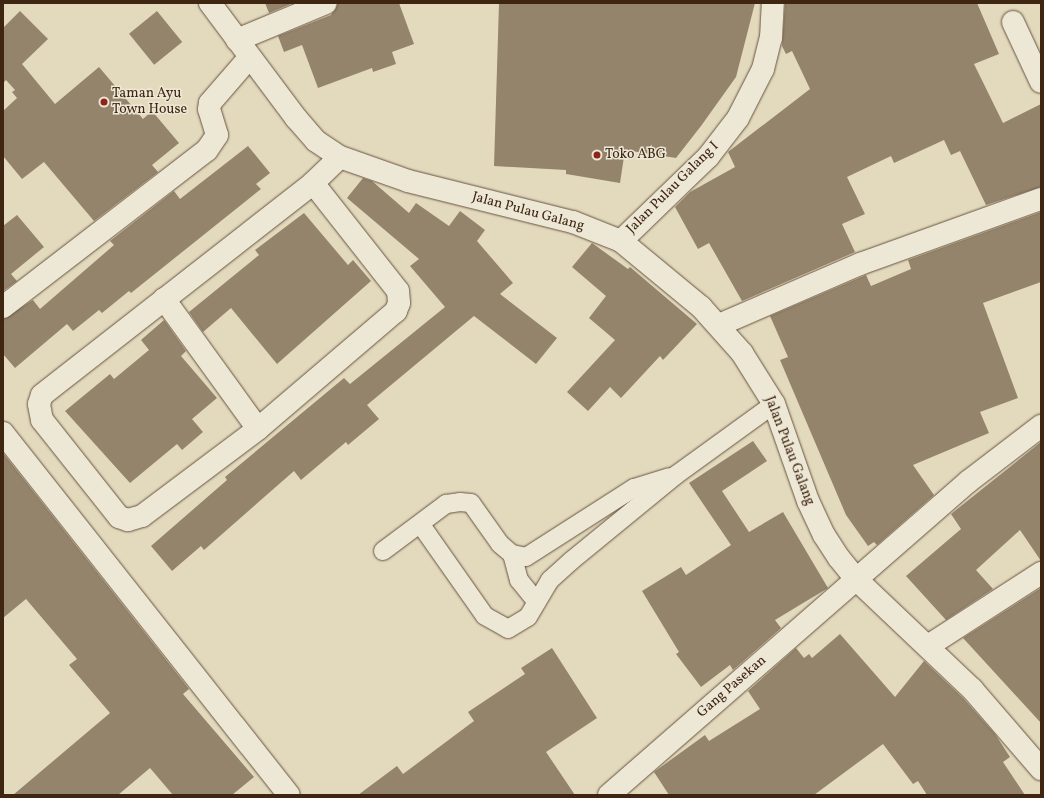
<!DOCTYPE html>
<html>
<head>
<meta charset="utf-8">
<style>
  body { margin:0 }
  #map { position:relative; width:1044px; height:798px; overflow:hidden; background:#e3dabe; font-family:Vollkorn,serif }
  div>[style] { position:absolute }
  .building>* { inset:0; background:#94846c; transform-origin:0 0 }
  .roads { filter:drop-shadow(0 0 1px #68533e) drop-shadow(0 0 1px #68533e) }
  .service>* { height:18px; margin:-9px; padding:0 9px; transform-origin:9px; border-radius:9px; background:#ede7d5 }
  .minor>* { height:22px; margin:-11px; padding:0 11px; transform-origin:11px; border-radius:11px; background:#ede7d5 }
  .tertiary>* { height:22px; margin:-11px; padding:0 11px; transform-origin:11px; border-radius:11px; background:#ede7d5 }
  .dots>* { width:11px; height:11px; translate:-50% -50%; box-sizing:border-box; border:2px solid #ede7d5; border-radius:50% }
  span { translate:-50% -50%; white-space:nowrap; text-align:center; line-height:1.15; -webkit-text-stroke:3px #ede7d5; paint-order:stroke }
  .poi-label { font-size:14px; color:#3f2613 }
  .left { translate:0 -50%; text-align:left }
  .street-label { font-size:14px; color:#3f2613 }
  .frame { position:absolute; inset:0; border:4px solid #3f2613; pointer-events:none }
</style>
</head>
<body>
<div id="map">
  <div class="building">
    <i style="clip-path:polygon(265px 3px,293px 3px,269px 13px)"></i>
    <i style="clip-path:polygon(338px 3px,399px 3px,414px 44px,392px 52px,396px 64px,373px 72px,372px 68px,318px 88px,302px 45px,284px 52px,278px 36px,331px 15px)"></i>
    <i style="clip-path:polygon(499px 3px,755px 3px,736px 77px,701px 126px,676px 158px,625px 150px,620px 183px,566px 174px,566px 170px,494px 166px)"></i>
    <i style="clip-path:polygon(785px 3px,977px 3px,999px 54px,974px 64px,1003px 123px,1041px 104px,1041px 187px,986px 205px,960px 151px,951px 155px,944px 140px,894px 163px,891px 156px,847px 177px,865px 214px,842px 224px,855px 252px,742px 301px,709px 243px,698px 249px,675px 207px,690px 192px,735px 167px,728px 152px,810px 89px,792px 51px,786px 54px,782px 46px)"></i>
    <i style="clip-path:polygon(20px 11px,48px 39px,22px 64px,55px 104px,99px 67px,143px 119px,152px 111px,179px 143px,152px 165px,158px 172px,94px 221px,44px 162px,22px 179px,3px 156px,3px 111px,17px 98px,12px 92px,15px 90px,6px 80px,3px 83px,3px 28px)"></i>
    <i style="left:157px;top:11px;width:40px;height:36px;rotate:51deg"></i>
    <i style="clip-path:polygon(248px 146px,270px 173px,256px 184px,261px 189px,131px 293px,129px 291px,102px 313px,99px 310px,73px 331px,67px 324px,15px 368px,3px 354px,3px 319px,33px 300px,40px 309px,114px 245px,110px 241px,174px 191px,180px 199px)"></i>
    <i style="clip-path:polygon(363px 178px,372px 181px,409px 213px,416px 203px,449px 226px,460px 211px,485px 230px,477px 241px,513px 283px,500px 294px,557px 338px,536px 364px,474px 316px,367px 405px,379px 419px,348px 445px,346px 442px,301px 480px,294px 471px,204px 550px,201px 546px,172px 571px,151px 546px,227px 480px,225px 477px,344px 378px,350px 384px,445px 307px,410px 266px,419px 259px,347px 198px)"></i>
    <i style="clip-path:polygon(1041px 212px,1041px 282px,983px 303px,1018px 398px,980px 412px,989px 433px,913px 465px,934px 495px,877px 545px,874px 542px,868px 546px,846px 515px,780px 360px,788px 357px,770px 316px,866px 275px,871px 286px,911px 269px,908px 260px)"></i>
    <i style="clip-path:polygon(304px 213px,348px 265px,353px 260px,371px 281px,277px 364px,231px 308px,203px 332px,189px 312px,259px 255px,255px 250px)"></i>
    <i style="clip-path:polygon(17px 215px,44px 247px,11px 274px,17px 281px,3px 291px,3px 226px)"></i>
    <i style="clip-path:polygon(592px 243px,628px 269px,630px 267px,697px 324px,663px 360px,660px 356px,621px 398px,610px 387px,588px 411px,567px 392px,615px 340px,589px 318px,606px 296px,572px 267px)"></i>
    <i style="clip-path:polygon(164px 320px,186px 351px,181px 356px,217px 398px,192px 419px,203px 432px,182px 450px,177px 444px,130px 483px,65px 411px,110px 374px,114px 379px,149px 350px,141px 340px)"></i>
    <i style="clip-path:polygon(753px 441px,767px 461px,722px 491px,749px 532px,783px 512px,828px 588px,775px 620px,781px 628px,733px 670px,730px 665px,701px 687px,676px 654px,679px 652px,642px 591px,681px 567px,686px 575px,731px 545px,689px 483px)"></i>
    <i style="clip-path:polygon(1041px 442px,1041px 561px,1020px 530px,976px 570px,993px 589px,946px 620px,906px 576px,961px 529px,951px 514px)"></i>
    <i style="clip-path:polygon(3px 453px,189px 689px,183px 694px,254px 777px,232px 795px,173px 795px,150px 768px,118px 795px,13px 795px,110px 713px,69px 665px,77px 659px,26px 599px,3px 618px)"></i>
    <i style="clip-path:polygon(1041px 588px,1041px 723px,963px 638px)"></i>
    <i style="clip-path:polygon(840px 634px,895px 697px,924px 661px,963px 698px,995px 734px,1010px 757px,1003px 762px,1025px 795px,927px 795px,918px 781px,913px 784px,883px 744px,814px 795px,669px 795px,654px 772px,705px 735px,709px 741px,760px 709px,748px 691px,796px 648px,804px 658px,809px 654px,812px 658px)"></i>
    <i style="clip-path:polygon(552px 648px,597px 718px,546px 752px,575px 795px,358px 795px,397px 766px,403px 774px,474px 721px,468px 712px,525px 674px,521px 668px)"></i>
  </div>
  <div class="roads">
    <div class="service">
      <i style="left:421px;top:525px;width:111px;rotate:54.9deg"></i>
      <i style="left:485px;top:616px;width:26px;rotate:29deg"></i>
      <i style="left:508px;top:629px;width:23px;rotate:-31deg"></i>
      <i style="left:528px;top:617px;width:43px;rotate:-59.3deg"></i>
      <i style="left:550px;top:580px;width:28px;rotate:-42deg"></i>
      <i style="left:571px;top:561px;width:136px;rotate:-39.3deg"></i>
      <i style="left:676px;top:475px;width:121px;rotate:-35.9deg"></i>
      <i style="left:383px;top:551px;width:79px;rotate:-36.7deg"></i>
      <i style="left:446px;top:504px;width:14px;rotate:-8deg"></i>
      <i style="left:460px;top:502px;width:11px;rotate:5deg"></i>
      <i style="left:471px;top:503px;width:50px;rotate:54.7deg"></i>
      <i style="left:500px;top:544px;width:16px;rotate:40deg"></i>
      <i style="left:512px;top:554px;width:14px;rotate:12deg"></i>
      <i style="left:526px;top:557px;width:128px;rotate:-32.6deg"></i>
      <i style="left:634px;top:488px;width:37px;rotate:-17deg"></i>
      <i style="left:512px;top:554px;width:27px;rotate:75deg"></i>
      <i style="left:519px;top:580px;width:28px;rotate:51deg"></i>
    </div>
    <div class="minor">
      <i style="left:1013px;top:22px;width:66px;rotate:65deg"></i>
      <i style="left:237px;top:40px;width:96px;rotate:-22.6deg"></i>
      <i style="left:313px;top:183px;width:137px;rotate:51.8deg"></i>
      <i style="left:398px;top:291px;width:12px;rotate:85deg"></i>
      <i style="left:399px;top:303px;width:9px;rotate:111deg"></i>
      <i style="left:396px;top:311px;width:182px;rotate:139.5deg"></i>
      <i style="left:258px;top:429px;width:145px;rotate:143.1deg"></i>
      <i style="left:142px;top:516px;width:15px;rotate:164deg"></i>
      <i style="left:128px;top:520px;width:9px;rotate:-162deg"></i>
      <i style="left:119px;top:517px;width:124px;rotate:-128.4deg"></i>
      <i style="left:42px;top:420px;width:16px;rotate:-101deg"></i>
      <i style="left:39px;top:404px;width:9px;rotate:-72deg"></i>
      <i style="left:42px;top:395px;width:344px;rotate:-38deg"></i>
      <i style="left:313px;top:183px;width:37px;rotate:-44deg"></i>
      <i style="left:621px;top:241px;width:121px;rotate:-44deg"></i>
      <i style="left:708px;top:157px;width:49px;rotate:-52.4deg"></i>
      <i style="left:738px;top:118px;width:55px;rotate:-63deg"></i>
      <i style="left:763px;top:69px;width:32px;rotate:-76deg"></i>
      <i style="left:771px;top:38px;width:35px;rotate:-87deg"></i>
      <i style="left:164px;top:299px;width:160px;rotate:54.1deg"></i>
      <i style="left:3px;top:307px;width:257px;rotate:-37.6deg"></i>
      <i style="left:207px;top:150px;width:18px;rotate:-56deg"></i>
      <i style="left:217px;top:135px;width:27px;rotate:-107deg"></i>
      <i style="left:209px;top:109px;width:6px;rotate:-81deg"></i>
      <i style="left:210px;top:103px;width:60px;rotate:-49.1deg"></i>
      <i style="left:719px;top:325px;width:154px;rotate:-23.4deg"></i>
      <i style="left:860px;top:264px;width:192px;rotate:-19.8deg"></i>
      <i style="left:3px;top:433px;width:461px;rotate:51.7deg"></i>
      <i style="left:928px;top:646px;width:135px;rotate:-32.9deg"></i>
      <i style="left:609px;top:795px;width:478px;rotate:-41.1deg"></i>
      <i style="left:969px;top:481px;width:91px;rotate:-37.4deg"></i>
    </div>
    <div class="tertiary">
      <i style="left:210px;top:3px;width:144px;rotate:53.2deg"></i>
      <i style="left:296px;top:118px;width:30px;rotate:49deg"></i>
      <i style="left:316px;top:141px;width:29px;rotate:34deg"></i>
      <i style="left:340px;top:157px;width:72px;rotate:19.4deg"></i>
      <i style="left:408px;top:181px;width:170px;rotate:14deg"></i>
      <i style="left:573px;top:222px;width:52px;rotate:21.6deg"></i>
      <i style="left:621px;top:241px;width:104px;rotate:39.5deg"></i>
      <i style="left:701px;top:307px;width:62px;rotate:48.3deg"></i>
      <i style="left:742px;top:353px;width:60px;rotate:57.9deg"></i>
      <i style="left:774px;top:404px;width:103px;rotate:70.7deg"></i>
      <i style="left:808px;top:501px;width:38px;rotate:65deg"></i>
      <i style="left:824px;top:535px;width:27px;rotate:57deg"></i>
      <i style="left:839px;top:558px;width:27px;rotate:51deg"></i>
      <i style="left:856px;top:579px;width:160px;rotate:43.5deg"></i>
      <i style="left:972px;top:689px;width:106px;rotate:49.2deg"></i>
    </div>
  </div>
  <div class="dots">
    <i style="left:104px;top:102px;background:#8f2418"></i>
    <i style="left:597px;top:155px;background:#8f2418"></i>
  </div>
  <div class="poi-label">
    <span class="left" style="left:112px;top:102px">Taman Ayu<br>Town House</span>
    <span class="left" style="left:605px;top:155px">Toko ABG</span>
  </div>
  <div class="street-label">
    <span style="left:673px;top:188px;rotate:-45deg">Jalan Pulau Galang I</span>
    <span style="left:528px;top:212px;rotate:15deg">Jalan Pulau Galang</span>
    <span style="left:789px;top:451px;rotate:69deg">Jalan Pulau Galang</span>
    <span style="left:732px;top:687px;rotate:-41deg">Gang Pasekan</span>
  </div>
  <div class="frame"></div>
</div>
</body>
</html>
